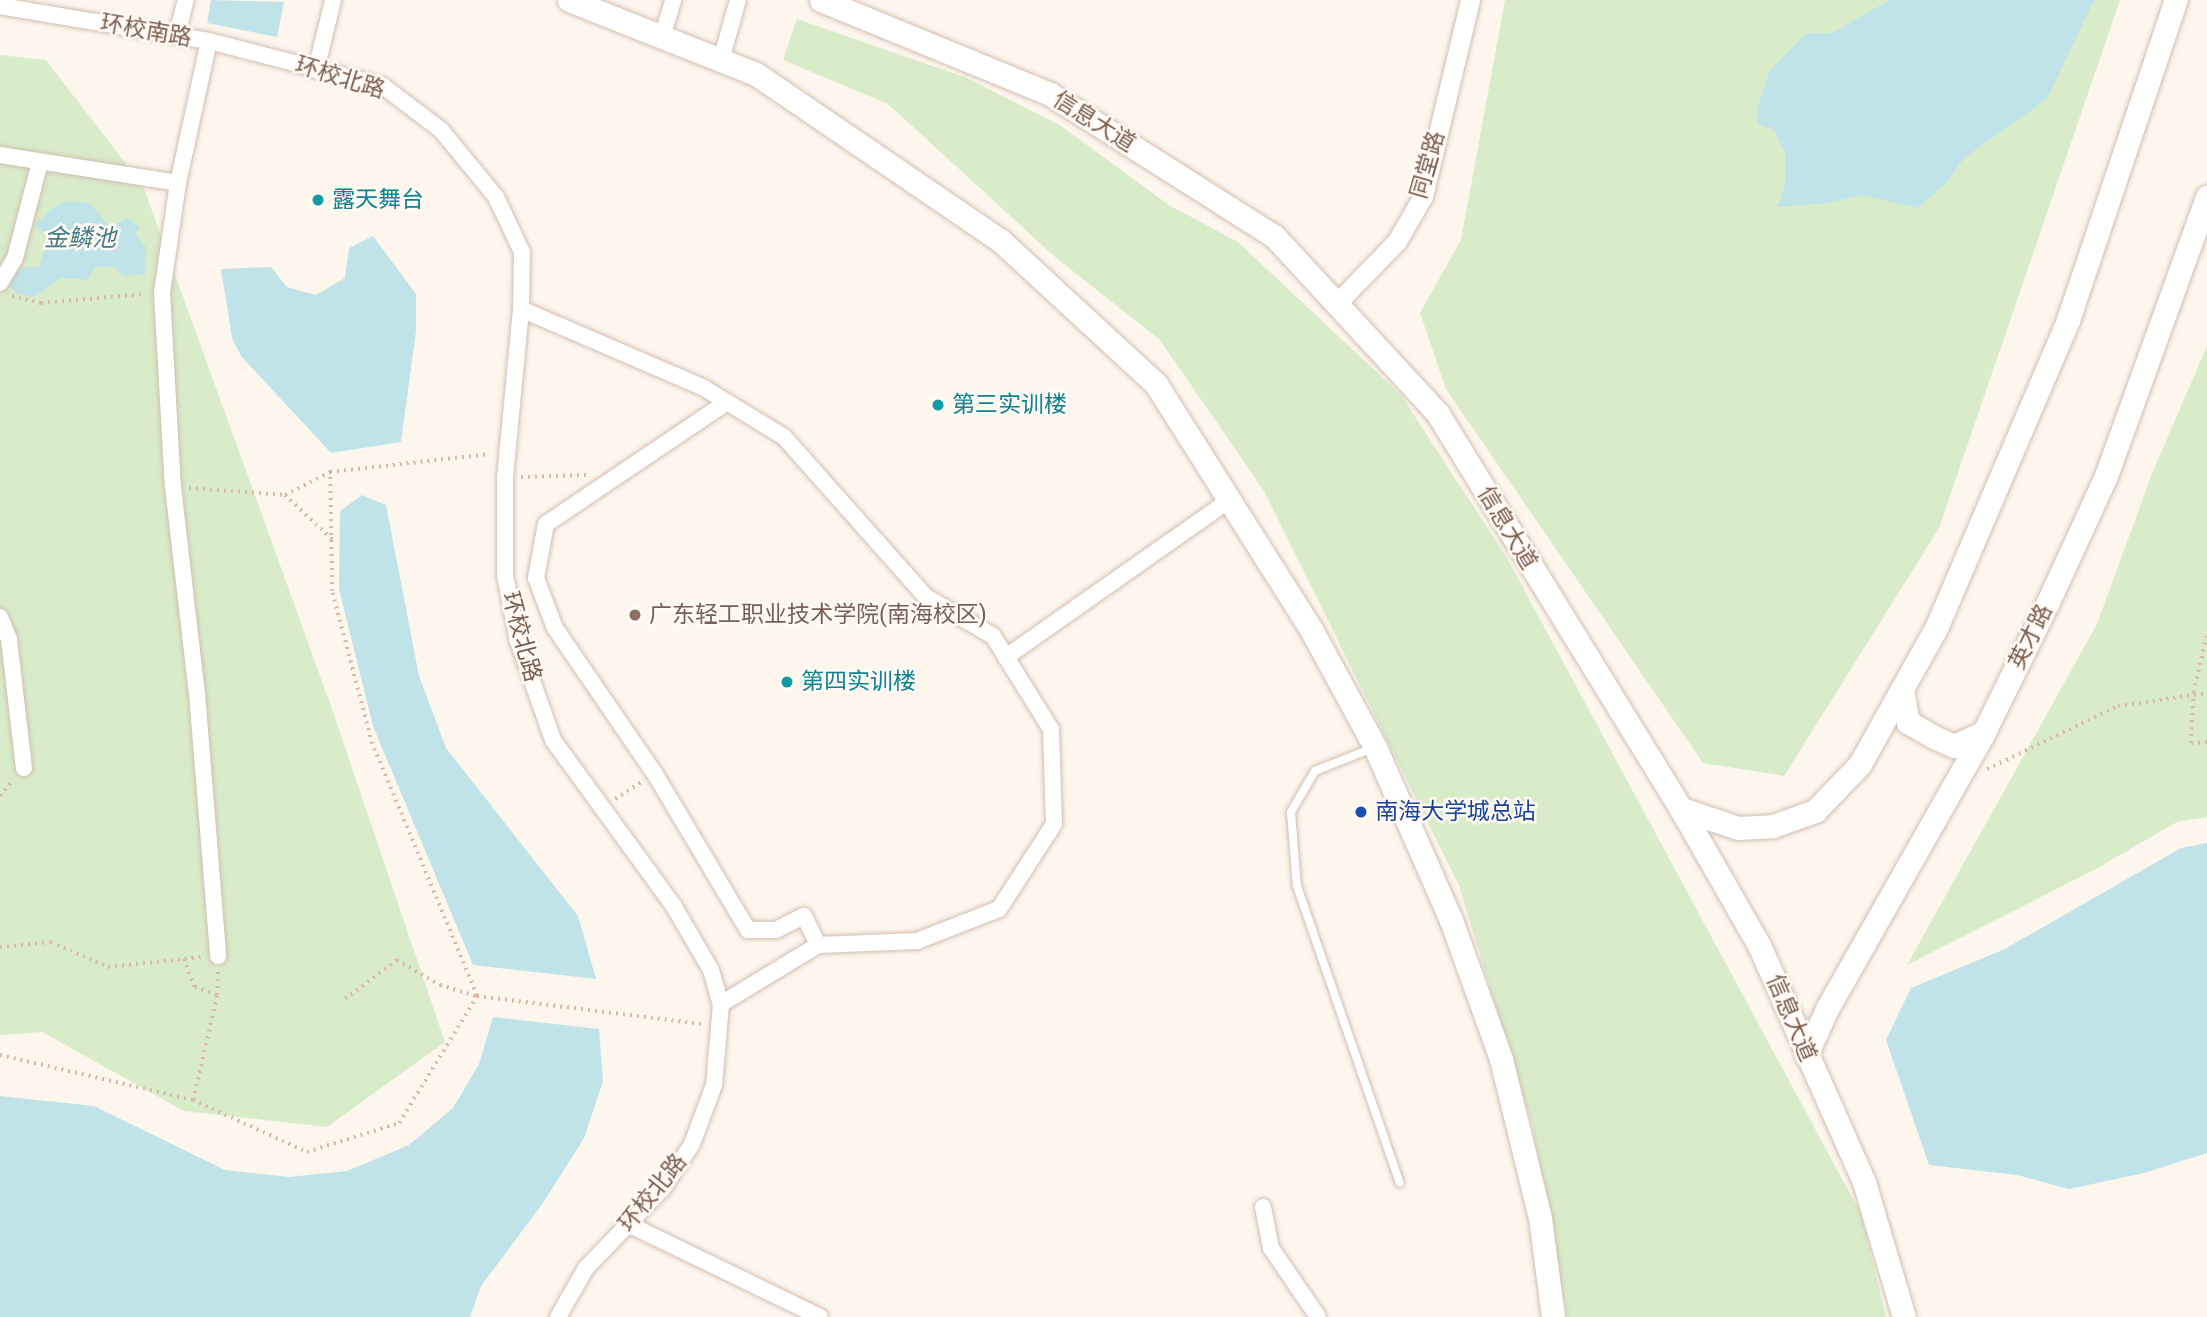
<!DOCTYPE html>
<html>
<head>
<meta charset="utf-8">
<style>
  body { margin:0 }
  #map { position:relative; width:2207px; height:1317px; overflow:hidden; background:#fdf6ec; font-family:Roboto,"Noto Sans SC",sans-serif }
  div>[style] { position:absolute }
  .green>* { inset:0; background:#d8ecc9 }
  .water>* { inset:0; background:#bfe3e8 }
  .path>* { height:3.5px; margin-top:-1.75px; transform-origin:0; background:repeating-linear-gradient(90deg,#d9b8a5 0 2px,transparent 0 7px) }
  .roads { filter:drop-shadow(0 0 2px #d1beb0) drop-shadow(0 0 2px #d1beb0) }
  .service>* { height:8px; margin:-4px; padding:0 4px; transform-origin:4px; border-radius:4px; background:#fff }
  .minor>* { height:16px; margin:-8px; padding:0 8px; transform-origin:8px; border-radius:8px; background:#fff }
  .tertiary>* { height:19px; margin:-9.5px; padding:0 9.5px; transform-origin:9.5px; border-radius:9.5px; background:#fff }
  .secondary>* { height:23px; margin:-11.5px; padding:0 11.5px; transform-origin:11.5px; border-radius:11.5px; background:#fff }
  .dots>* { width:19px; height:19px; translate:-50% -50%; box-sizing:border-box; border:4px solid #fffaf3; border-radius:50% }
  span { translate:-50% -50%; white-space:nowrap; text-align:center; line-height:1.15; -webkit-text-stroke:5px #fffaf3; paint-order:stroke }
  .street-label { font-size:23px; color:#7a5c4d }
  .culture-label { font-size:23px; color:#0d838f }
  .left { translate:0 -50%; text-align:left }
  .education-label { font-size:23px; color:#785e54 }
  .transit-label { font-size:23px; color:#164399 }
  .water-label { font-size:24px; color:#437c86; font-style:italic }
</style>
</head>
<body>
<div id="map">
  <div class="green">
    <i style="clip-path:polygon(1505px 0,2120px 0,1939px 528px,1784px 776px,1703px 763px,1446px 389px,1420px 313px,1461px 240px)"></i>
    <i style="clip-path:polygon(797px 19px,967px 78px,1061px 126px,1169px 205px,1238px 242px,1401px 395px,1507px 558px,1861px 1214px,1886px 1317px,1567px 1317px,1532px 1124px,1459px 886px,1264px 491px,1160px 340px,1055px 257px,888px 104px,783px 60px)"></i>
    <i style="clip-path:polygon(0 55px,46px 60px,143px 186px,331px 706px,445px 1042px,327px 1127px,184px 1111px,42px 1032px,0 1035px)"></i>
    <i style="clip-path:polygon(2207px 346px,2207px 817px,2177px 822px,2094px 870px,1907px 965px,2097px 624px,2153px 471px)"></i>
  </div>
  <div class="water">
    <i style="clip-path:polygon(211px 0,284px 2px,277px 37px,207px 23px)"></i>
    <i style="clip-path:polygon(1890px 0,2094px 0,2047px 99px,1964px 158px,1946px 183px,1918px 208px,1861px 195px,1828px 203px,1777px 207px,1785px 185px,1785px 153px,1774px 130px,1757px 124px,1757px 109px,1769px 72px,1805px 34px,1832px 33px)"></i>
    <i style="clip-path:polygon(69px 201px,91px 204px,111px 228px,127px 217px,140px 228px,135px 234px,146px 247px,145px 274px,125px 276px,112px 267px,96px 267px,87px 280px,61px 278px,34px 297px,18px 294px,11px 287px,11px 277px,23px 267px,38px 267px,50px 235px,34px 226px,52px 208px)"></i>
    <i style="clip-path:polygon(373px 236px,416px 294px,416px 331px,401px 442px,331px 453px,241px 356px,232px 338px,221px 269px,271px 267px,287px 287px,316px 295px,345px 278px,349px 248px)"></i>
    <i style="clip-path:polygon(362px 495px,386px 505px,419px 676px,446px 748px,578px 916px,596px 979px,473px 965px,373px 726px,339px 589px,340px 511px)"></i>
    <i style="clip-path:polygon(2207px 843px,2207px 1153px,2144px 1173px,2069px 1189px,2017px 1175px,1929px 1165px,1886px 1040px,1911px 988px,2005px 949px,2181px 848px)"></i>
    <i style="clip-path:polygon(493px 1017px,599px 1029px,603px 1081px,584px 1138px,543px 1203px,481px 1286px,470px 1317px,0 1317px,0 1096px,94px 1106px,225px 1170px,289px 1177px,347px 1171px,409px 1145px,453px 1108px,479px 1064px)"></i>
  </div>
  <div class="path">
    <i style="left:12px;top:296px;width:30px;rotate:14deg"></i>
    <i style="left:41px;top:303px;width:104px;rotate:-4.9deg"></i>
    <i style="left:521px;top:477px;width:66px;rotate:-1.7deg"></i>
    <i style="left:189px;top:488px;width:96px;rotate:4.2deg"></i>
    <i style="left:285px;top:495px;width:67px;rotate:43.2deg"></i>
    <i style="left:285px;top:495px;width:51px;rotate:-27.1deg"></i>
    <i style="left:330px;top:472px;width:161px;rotate:-6.4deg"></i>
    <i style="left:2207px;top:636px;width:57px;rotate:103.1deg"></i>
    <i style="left:2194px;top:692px;width:51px;rotate:93.4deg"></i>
    <i style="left:2191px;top:743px;width:16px;rotate:-4deg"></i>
    <i style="left:1987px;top:769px;width:145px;rotate:-25.7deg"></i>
    <i style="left:2118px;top:706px;width:90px;rotate:-8.3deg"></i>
    <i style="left:0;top:796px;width:21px;rotate:-51deg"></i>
    <i style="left:615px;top:799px;width:31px;rotate:-33deg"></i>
    <i style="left:0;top:947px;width:51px;rotate:-5.6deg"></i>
    <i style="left:51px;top:942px;width:62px;rotate:23.7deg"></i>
    <i style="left:108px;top:967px;width:95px;rotate:-6.1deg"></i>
    <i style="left:184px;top:959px;width:30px;rotate:69deg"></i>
    <i style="left:195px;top:987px;width:23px;rotate:20deg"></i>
    <i style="left:345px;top:999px;width:65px;rotate:-36.9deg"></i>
    <i style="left:397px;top:960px;width:50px;rotate:30.2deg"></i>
    <i style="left:440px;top:985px;width:39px;rotate:17deg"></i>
    <i style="left:477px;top:996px;width:227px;rotate:7.1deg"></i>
    <i style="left:0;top:1055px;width:198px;rotate:13.1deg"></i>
    <i style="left:193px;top:1100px;width:125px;rotate:24.5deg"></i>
    <i style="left:307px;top:1152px;width:96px;rotate:-17.5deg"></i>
    <i style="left:399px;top:1123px;width:149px;rotate:-58.4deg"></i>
    <i style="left:477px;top:996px;width:273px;rotate:-112.6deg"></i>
    <i style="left:372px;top:744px;width:158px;rotate:-104.7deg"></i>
    <i style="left:332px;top:591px;width:119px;rotate:-91deg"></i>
    <i style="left:193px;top:1100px;width:108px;rotate:-77.1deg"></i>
    <i style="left:217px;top:995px;width:23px;rotate:-88deg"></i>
  </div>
  <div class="roads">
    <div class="service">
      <i style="left:1373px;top:748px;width:62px;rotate:158.4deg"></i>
      <i style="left:1315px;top:771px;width:48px;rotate:120.3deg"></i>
      <i style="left:1291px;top:812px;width:74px;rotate:85.4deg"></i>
      <i style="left:1297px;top:886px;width:314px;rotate:70.9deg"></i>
    </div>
    <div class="minor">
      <i style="left:0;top:6px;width:212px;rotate:9.5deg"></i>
      <i style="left:209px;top:41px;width:180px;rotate:14.5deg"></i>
      <i style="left:383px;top:86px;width:73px;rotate:37.2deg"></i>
      <i style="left:441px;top:130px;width:87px;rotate:50.6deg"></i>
      <i style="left:496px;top:197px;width:61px;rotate:64.7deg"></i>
      <i style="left:522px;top:252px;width:57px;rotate:91deg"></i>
      <i style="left:521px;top:309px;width:169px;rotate:95.4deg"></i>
      <i style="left:505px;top:477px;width:98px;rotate:90deg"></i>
      <i style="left:505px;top:575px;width:67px;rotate:78.9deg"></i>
      <i style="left:518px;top:641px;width:105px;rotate:70.5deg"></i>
      <i style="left:553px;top:740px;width:204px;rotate:54deg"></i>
      <i style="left:673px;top:905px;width:75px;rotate:59.7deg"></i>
      <i style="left:711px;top:970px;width:35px;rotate:74deg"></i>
      <i style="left:721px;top:1004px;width:81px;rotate:94.9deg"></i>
      <i style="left:714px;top:1085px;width:63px;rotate:110.4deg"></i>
      <i style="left:692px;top:1144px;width:51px;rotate:123.1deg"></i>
      <i style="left:664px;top:1187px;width:112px;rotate:133.9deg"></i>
      <i style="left:586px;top:1268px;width:56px;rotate:119.7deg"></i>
      <i style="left:177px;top:35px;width:36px;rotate:-76deg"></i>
      <i style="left:662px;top:37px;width:39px;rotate:-73deg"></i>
      <i style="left:209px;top:41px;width:145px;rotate:102.3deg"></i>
      <i style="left:178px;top:183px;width:111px;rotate:98.3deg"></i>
      <i style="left:162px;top:293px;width:194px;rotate:86.8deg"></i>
      <i style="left:173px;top:487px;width:207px;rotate:83.4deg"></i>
      <i style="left:197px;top:693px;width:264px;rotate:85.4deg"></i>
      <i style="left:721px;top:60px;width:62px;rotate:-74.2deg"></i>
      <i style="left:316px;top:70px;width:72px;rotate:-76.3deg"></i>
      <i style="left:0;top:155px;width:180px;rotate:8.9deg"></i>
      <i style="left:0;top:283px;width:29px;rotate:-59deg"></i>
      <i style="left:15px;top:258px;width:99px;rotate:-75.4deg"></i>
      <i style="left:521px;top:309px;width:199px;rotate:23.3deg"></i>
      <i style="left:704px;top:388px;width:94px;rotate:31.5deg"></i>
      <i style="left:784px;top:437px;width:214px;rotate:48.4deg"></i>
      <i style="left:926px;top:597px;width:78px;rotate:30.2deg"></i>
      <i style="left:993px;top:636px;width:110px;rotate:58.1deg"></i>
      <i style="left:1051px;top:729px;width:95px;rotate:88.2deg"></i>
      <i style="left:1054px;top:824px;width:101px;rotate:122.9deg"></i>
      <i style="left:999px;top:909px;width:88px;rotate:158.7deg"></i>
      <i style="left:917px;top:941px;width:99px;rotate:177.7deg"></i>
      <i style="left:818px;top:945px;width:114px;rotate:148.7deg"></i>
      <i style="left:727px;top:402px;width:218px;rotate:146deg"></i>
      <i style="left:546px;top:524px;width:55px;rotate:100.5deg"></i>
      <i style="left:536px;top:578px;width:53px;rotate:69.2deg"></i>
      <i style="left:555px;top:628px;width:177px;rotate:55.6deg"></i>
      <i style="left:655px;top:774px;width:182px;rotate:59.2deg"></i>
      <i style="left:748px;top:930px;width:28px"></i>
      <i style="left:776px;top:930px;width:31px;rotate:-27deg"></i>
      <i style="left:804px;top:916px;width:32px;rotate:64deg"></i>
      <i style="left:0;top:617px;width:24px;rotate:68deg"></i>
      <i style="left:9px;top:639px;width:130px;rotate:83.4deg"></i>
      <i style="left:1006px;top:657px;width:273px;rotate:-35.1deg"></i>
      <i style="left:1263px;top:1207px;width:42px;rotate:79deg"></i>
      <i style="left:1271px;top:1248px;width:83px;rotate:55.7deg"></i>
      <i style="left:630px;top:1225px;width:211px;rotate:25.8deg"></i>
    </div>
    <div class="tertiary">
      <i style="left:1336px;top:304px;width:88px;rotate:-45.9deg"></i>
      <i style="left:1397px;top:241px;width:52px;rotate:-60deg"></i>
      <i style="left:1423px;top:196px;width:202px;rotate:-76.5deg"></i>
    </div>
    <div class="secondary">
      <i style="left:569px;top:0;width:201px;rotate:21.6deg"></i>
      <i style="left:756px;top:74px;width:297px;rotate:34.3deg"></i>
      <i style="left:1001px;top:241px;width:211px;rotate:42.7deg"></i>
      <i style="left:1156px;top:384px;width:292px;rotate:57.7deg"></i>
      <i style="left:1312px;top:631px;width:132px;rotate:61.5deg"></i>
      <i style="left:1375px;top:747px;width:189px;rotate:66.3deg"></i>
      <i style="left:1451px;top:920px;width:148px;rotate:70.2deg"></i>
      <i style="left:1501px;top:1059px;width:164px;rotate:76.2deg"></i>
      <i style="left:1540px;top:1218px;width:100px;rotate:82.5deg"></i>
      <i style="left:821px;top:0;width:248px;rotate:22.3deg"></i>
      <i style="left:1050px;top:94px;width:265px;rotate:32.4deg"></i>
      <i style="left:1274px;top:236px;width:242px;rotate:47.3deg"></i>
      <i style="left:1438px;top:414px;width:464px;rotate:58.4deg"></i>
      <i style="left:1681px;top:809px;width:157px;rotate:60.2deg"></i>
      <i style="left:1759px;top:945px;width:259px;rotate:66.1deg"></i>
      <i style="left:1864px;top:1182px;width:141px;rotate:73.5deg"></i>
      <i style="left:1902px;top:689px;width:34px;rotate:80deg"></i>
      <i style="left:1908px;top:722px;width:32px;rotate:30deg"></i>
      <i style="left:1936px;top:738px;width:20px;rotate:24deg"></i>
      <i style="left:1954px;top:746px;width:33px;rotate:-25deg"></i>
      <i style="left:1681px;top:809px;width:60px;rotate:18.4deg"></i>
      <i style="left:1738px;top:828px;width:35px;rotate:-3deg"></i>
      <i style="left:1773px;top:826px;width:45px;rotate:-19.7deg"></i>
      <i style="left:1815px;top:811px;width:65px;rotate:-46.2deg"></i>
      <i style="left:1860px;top:764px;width:158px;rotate:-60.8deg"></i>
      <i style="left:1937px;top:626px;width:333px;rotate:-66.8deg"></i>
      <i style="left:2068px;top:320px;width:338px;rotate:-71.4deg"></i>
      <i style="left:1806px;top:1055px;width:53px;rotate:-65.4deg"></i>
      <i style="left:1828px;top:1007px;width:316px;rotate:-60.4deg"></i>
      <i style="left:1984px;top:732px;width:145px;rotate:-63.8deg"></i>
      <i style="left:2048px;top:602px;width:139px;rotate:-65.3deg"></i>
      <i style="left:2106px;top:476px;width:297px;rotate:-70.1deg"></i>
    </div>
  </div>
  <div class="dots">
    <i style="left:318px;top:200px;background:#0f9aa8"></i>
    <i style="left:938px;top:405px;background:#0f9aa8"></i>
    <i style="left:635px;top:615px;background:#8d6e63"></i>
    <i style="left:787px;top:682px;background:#0f9aa8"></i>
    <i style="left:1361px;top:812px;background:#1a4fb4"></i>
  </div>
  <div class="street-label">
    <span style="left:146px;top:31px;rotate:10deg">环校南路</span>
    <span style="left:340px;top:78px;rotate:17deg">环校北路</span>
    <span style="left:1094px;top:122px;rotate:32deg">信息大道</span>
    <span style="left:1428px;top:165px;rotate:-74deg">同堂路</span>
    <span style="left:1507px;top:528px;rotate:59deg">信息大道</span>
    <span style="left:521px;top:637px;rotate:75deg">环校北路</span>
    <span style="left:2031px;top:637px;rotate:-64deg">英才路</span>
    <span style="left:1791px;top:1018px;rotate:67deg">信息大道</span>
    <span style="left:653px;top:1193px;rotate:-51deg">环校北路</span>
  </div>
  <div class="culture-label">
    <span class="left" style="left:332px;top:200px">露天舞台</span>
    <span class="left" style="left:952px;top:405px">第三实训楼</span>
    <span class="left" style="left:801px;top:682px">第四实训楼</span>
  </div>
  <div class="education-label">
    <span class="left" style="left:649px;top:615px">广东轻工职业技术学院(南海校区)</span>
  </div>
  <div class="transit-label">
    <span class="left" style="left:1375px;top:812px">南海大学城总站</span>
  </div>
  <div class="water-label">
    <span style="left:80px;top:239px">金鳞池</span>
  </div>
</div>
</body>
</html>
